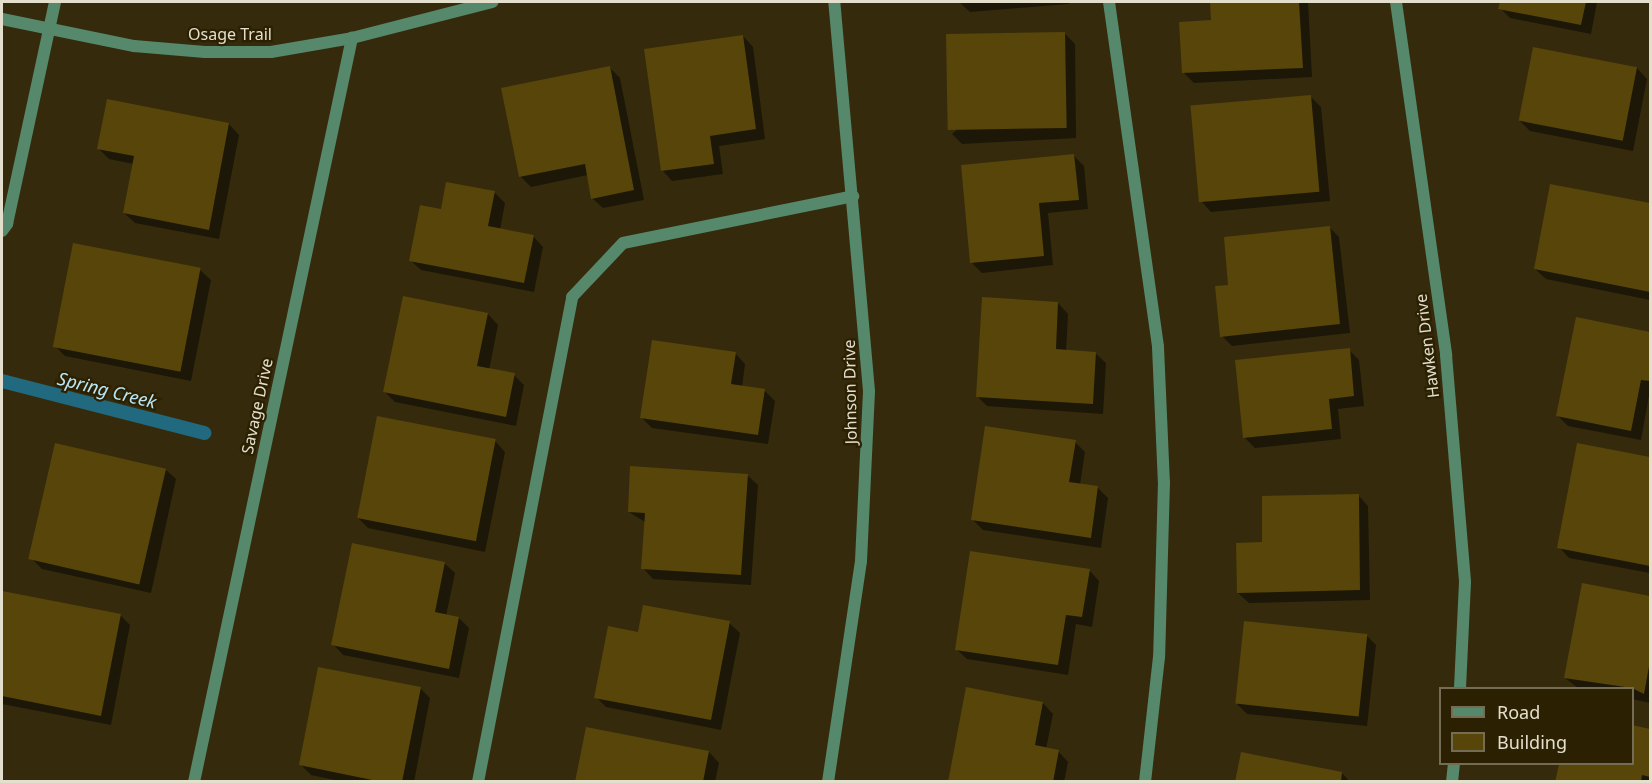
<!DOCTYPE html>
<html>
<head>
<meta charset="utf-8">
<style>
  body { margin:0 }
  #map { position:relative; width:1652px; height:783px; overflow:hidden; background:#352b0c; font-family:"Noto Sans",sans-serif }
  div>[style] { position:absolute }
  .shadow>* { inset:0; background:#0007 }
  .stream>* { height:14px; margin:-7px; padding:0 7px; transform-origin:7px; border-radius:7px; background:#21697e }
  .building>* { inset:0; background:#574509; transform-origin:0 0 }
  .lane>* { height:12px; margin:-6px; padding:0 6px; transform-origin:6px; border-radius:6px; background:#56886b }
  .street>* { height:12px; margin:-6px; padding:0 6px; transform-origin:6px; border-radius:6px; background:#56886b }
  span { translate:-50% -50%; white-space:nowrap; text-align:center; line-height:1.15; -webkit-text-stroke:4.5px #2b2102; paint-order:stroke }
  .street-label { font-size:16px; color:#e4decd }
  .water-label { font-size:18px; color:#b9e5f4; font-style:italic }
  .frame { position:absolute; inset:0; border:3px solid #e4decd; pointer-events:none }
  .legend { position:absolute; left:1439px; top:687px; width:195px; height:78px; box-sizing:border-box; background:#2b2102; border:2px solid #756d53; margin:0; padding:8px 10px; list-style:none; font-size:18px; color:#e4decd }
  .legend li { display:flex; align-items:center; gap:12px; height:30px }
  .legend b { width:30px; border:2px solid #756d53 }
</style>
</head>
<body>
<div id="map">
  <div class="shadow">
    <i style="clip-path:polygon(959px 2px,1069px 2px,1069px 4px,970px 12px)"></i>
    <i style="clip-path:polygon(1211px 2px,1308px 2px,1312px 77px,1194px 83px,1184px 73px,1213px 21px)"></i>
    <i style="clip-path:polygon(1501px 2px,1597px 2px,1591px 34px,1510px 18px,1500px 8px)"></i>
    <i style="clip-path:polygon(1065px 34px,1075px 44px,1076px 138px,962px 144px,952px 134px)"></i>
    <i style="clip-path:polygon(743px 36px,753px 47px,765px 139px,719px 146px,723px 174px,672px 181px,662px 170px)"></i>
    <i style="clip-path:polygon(610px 68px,620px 78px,644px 200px,603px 208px,592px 198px,588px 175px,531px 187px,521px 177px,502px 90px)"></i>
    <i style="clip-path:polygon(1637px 68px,1647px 79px,1633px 151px,1530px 131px,1520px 121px)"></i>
    <i style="clip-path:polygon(1311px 97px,1321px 107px,1330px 201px,1211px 212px,1201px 201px)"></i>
    <i style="clip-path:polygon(229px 124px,239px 135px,219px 239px,135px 223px,124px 213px,134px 164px,109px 159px,99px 149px)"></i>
    <i style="clip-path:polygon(1073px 155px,1084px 166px,1088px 209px,1048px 213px,1053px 265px,982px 273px,972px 263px)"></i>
    <i style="clip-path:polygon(1552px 185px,1650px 205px,1650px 300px,1546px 279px,1535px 269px)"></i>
    <i style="clip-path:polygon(495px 193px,505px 203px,500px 230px,533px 236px,543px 247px,534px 292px,421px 270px,410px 260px,442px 211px)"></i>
    <i style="clip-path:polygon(1329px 227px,1339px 237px,1350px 333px,1232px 346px,1222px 336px,1230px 287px)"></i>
    <i style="clip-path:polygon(200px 270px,211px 280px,191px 381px,65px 356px,55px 346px)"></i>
    <i style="clip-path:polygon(1058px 303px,1068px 314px,1066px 352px,1095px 353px,1106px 363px,1103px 414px,987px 406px,977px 396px)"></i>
    <i style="clip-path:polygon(488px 314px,498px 325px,489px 370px,514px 375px,524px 385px,516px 426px,395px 402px,385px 392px)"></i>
    <i style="clip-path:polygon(1577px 319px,1650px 333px,1650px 390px,1641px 440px,1568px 426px,1558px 416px)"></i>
    <i style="clip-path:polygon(1349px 350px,1359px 360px,1364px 406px,1338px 409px,1341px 439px,1255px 448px,1244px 437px)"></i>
    <i style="clip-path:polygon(735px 353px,745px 364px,742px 387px,764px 390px,775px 401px,768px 444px,652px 428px,642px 418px)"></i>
    <i style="clip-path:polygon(495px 441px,505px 452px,485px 552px,368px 528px,357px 517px)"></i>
    <i style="clip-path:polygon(1075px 442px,1085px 452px,1080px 485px,1098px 488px,1108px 498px,1101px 548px,983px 530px,973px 520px)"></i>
    <i style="clip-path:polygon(1579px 445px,1650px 459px,1650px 573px,1569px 558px,1559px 547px)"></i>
    <i style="clip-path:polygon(165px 469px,176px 479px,151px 593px,42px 569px,32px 559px)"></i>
    <i style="clip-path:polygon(747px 475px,758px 485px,751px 585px,653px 579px,643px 568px,645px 522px,629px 512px)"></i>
    <i style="clip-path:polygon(1358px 495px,1368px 506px,1370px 600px,1249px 603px,1238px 593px,1264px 543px)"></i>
    <i style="clip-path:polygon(444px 563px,455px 573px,446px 616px,459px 618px,469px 628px,459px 678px,343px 655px,333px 644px)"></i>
    <i style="clip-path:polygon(1089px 570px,1099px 581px,1092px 627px,1076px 624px,1068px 675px,967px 659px,956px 649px)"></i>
    <i style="clip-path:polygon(1584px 585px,1650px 598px,1650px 703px,1632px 699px,1632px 688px,1578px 688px,1565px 678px)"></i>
    <i style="clip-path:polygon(2px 592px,120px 615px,130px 625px,111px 725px,2px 704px)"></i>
    <i style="clip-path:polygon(729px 623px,740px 633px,721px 730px,606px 707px,596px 697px,639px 634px)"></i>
    <i style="clip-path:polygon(1366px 635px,1376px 645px,1367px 726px,1247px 714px,1237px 704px)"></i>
    <i style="clip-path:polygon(420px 688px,430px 698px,414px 782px,344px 782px,311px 775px,301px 765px)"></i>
    <i style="clip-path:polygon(1043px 703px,1053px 714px,1046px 749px,1058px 751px,1068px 762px,1064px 782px,949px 782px)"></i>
    <i style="clip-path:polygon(1632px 726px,1650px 730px,1650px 782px,1557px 782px,1560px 764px,1632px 764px)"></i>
    <i style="clip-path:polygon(709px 752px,719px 763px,715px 782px,576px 782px)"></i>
    <i style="clip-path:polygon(1342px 773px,1350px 782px,1237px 782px)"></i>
  </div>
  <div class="stream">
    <i style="left:2px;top:381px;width:209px;rotate:14.4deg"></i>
  </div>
  <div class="building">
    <i style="clip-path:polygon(1210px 2px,1299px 2px,1303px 68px,1182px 73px,1179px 22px,1211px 20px)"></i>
    <i style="clip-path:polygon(1500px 2px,1586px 2px,1581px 25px,1498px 9px)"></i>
    <i style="left:1065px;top:32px;width:96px;height:119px;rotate:89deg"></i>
    <i style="clip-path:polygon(743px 35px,756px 129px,710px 136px,714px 164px,661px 171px,644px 49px)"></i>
    <i style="left:1533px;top:47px;width:106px;height:75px;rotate:11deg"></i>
    <i style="clip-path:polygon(610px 66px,634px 190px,591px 199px,585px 164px,519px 177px,501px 88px)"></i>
    <i style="left:1311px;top:95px;width:97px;height:121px;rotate:85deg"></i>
    <i style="clip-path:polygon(107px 99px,229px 123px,209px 230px,123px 213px,134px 156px,97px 149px)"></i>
    <i style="clip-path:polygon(1074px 154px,1079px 200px,1039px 203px,1044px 256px,970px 263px,961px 165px)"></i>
    <i style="clip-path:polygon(446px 182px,495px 191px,488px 226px,534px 235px,524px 283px,409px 261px,420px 205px,441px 209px)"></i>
    <i style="clip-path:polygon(1550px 184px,1650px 203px,1650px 292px,1534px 269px)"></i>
    <i style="clip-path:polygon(1330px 226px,1340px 324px,1220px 337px,1215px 286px,1228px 285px,1224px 237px)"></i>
    <i style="left:73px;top:243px;width:130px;height:106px;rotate:11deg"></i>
    <i style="clip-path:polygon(403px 296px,488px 313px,477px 366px,515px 373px,506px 417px,383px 392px)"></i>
    <i style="clip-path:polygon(982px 297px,1058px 302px,1056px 349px,1096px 352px,1093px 404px,976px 397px)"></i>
    <i style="clip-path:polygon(1576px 317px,1650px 332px,1650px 381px,1641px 380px,1631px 431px,1556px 416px)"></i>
    <i style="clip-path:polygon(652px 340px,736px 352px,731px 384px,765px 389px,758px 435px,640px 418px)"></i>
    <i style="clip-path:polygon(1350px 348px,1354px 396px,1329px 399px,1332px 429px,1243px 438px,1235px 360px)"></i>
    <i style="left:377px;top:416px;width:121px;height:104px;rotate:11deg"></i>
    <i style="clip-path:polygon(985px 426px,1076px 440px,1069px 482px,1098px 486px,1091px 538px,971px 520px)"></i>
    <i style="left:55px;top:443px;width:114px;height:119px;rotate:13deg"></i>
    <i style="clip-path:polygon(1577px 443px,1650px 457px,1650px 566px,1557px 548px)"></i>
    <i style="clip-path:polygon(630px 466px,748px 474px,741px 575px,641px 569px,645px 513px,628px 512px)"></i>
    <i style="clip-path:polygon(1359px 494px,1360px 590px,1237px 593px,1236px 543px,1262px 542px,1262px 496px)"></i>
    <i style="clip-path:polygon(352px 543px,445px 562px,435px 612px,459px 617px,449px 669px,331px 645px)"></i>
    <i style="clip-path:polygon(970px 551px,1090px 569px,1082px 617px,1066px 615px,1058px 665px,955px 650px)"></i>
    <i style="clip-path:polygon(1582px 583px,1650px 596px,1650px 661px,1644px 694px,1632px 688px,1564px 678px)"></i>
    <i style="clip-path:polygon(2px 591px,121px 614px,101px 716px,2px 696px)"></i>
    <i style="clip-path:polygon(643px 605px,730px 621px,711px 720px,594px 698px,608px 626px,638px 632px)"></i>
    <i style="left:1244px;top:621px;width:124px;height:83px;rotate:6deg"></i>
    <i style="clip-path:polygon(318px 667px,421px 687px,402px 782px,382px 782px,299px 765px)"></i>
    <i style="clip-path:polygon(966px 687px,1043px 702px,1035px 745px,1059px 750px,1053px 782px,948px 782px)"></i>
    <i style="clip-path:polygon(1632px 725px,1650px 729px,1650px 777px,1642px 775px,1641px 782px,1555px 782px,1559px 764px,1632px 764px)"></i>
    <i style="clip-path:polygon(586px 727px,709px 751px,703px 782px,575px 782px)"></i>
    <i style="clip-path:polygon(1241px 752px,1342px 772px,1341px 782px,1235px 782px)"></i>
  </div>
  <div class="lane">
    <i style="left:1109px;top:2px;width:348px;rotate:81.9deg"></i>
    <i style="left:1158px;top:347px;width:135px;rotate:87.5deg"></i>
    <i style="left:1164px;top:482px;width:175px;rotate:91.6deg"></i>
    <i style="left:1159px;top:657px;width:126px;rotate:96.4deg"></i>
    <i style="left:2px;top:231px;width:9px;rotate:-54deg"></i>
    <i style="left:7px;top:224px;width:227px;rotate:-77.8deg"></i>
    <i style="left:478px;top:782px;width:494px;rotate:-79deg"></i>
    <i style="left:572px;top:297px;width:74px;rotate:-46.6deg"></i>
    <i style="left:623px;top:243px;width:235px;rotate:-11.5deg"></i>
  </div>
  <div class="street">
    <i style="left:1396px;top:2px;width:357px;rotate:81.9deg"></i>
    <i style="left:1446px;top:355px;width:228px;rotate:85.2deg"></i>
    <i style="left:1465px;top:582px;width:106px;rotate:92.7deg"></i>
    <i style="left:2px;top:19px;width:135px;rotate:11.6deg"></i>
    <i style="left:134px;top:46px;width:71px;rotate:4.8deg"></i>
    <i style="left:205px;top:52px;width:66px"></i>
    <i style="left:271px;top:52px;width:82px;rotate:-9.8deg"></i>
    <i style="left:352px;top:38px;width:145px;rotate:-14.4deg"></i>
    <i style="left:194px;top:782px;width:761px;rotate:-78.01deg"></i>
    <i style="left:828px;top:782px;width:223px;rotate:-81.5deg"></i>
    <i style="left:861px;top:561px;width:170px;rotate:-87.3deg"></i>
    <i style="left:869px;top:391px;width:391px;rotate:-95.1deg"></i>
    <i style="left:1452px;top:782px;width:18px;rotate:-84deg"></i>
  </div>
  <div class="street-label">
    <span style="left:230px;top:34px">Osage Trail</span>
    <span style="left:1427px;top:346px;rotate:-97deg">Hawken Drive</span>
    <span style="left:850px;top:392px;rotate:-91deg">Johnson Drive</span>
    <span style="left:257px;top:406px;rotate:-78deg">Savage Drive</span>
  </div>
  <div class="water-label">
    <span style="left:107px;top:390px;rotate:14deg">Spring Creek</span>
  </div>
  <div class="frame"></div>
  <ul class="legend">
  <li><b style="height:8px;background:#56886b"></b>Road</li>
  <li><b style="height:16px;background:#574509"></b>Building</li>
  </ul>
</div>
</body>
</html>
